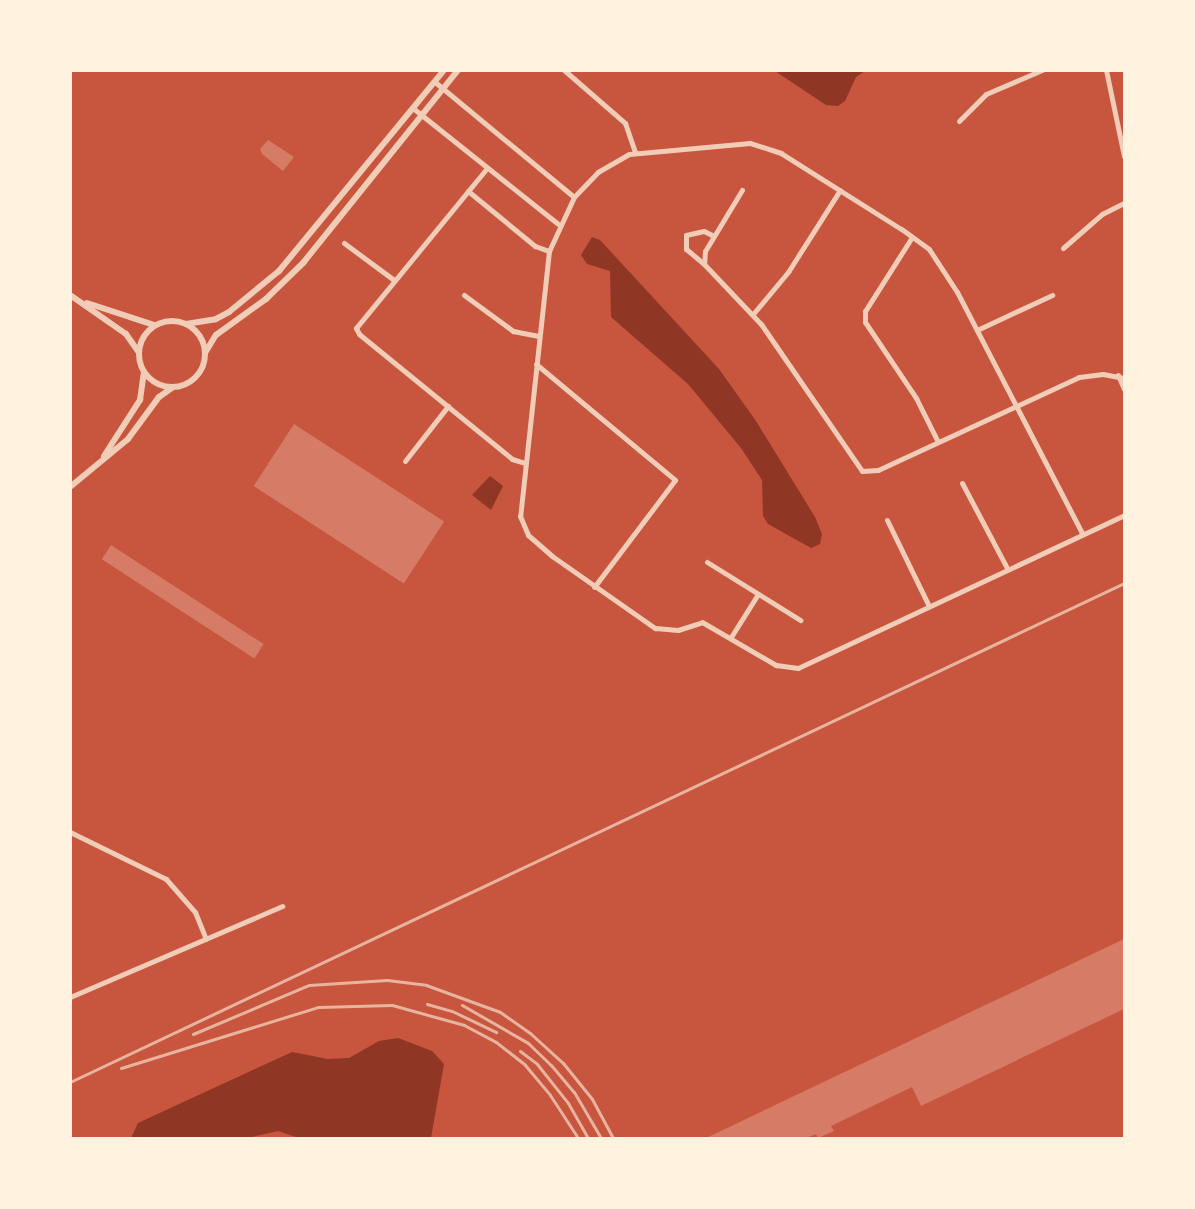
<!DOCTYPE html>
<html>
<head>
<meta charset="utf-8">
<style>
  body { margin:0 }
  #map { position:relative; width:1195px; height:1209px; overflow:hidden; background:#c8553d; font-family:Cabin,sans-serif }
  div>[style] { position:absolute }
  .water>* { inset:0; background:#8f3625 }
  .building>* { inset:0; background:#d67c66; transform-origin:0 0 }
  .minor>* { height:5px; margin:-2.5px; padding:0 2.5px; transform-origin:2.5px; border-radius:2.5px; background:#f1ccb7 }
  .tertiary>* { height:6px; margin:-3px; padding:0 3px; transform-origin:3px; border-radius:3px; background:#f1ccb7 }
  .tertiary>.ring { margin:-3px; padding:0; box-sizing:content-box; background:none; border:6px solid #f1ccb7; border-radius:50% }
  .rail>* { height:3px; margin:-1.5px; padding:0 1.5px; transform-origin:1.5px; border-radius:1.5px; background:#e9b49f }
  span { translate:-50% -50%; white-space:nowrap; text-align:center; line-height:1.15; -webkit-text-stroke:6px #fff3e0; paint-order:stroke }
  .frame { position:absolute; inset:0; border:72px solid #fff3e0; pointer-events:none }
</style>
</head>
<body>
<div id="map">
  <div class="water">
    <i style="clip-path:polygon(775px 71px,865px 71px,856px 77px,845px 101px,838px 106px,826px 105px)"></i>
    <i style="clip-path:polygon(592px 237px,600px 240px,719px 369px,756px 421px,815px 517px,822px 534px,820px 544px,811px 548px,768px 524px,763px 516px,762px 480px,741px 448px,688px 384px,611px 317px,610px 271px,587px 264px,581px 255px)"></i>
    <i style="clip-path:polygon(490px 476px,503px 486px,491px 510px,472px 495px)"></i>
    <i style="clip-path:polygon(398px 1038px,432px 1051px,444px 1064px,431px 1138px,299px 1138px,278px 1131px,247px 1138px,131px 1138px,138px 1123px,292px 1052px,328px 1059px,349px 1058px,379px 1041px)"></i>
  </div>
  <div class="building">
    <i style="clip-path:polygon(268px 140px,294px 157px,283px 171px,262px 154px,260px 149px)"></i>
    <i style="left:294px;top:424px;width:179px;height:74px;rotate:33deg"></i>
    <i style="left:111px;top:545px;width:182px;height:17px;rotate:33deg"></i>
    <i style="clip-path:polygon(1124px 939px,1124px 1009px,921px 1106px,912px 1087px,831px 1126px,834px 1131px,818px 1138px,816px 1134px,806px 1138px,706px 1138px)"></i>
  </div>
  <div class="minor">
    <i style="left:564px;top:70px;width:81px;rotate:41deg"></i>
    <i style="left:625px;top:123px;width:31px;rotate:71deg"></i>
    <i style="left:1106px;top:70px;width:88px;rotate:78.2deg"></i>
    <i style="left:435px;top:82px;width:180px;rotate:39.6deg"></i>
    <i style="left:414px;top:109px;width:184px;rotate:38.6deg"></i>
    <i style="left:959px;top:121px;width:38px;rotate:-45deg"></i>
    <i style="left:986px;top:94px;width:61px;rotate:-23.2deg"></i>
    <i style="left:487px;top:168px;width:207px;rotate:129.3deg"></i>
    <i style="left:356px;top:328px;width:7px;rotate:63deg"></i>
    <i style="left:359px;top:334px;width:198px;rotate:39.2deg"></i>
    <i style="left:512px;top:459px;width:14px;rotate:17deg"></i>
    <i style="left:742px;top:190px;width:71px;rotate:121.2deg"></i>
    <i style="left:705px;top:251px;width:13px;rotate:94deg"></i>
    <i style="left:704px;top:264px;width:83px;rotate:46.5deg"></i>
    <i style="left:761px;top:324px;width:178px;rotate:55.5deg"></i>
    <i style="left:862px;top:471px;width:16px;rotate:-4deg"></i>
    <i style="left:878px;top:470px;width:221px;rotate:-24.8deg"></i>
    <i style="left:1079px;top:377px;width:24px;rotate:-7deg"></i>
    <i style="left:1103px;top:374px;width:21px;rotate:11deg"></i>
    <i style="left:468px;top:191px;width:87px;rotate:39.4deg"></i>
    <i style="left:535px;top:246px;width:15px;rotate:20deg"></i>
    <i style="left:912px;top:237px;width:88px;rotate:122.4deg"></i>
    <i style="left:865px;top:311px;width:11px;rotate:90deg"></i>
    <i style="left:865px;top:322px;width:92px;rotate:56.1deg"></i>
    <i style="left:916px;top:398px;width:49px;rotate:63.4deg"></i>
    <i style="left:344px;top:243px;width:62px;rotate:36.5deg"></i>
    <i style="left:1063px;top:248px;width:52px;rotate:-41.1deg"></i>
    <i style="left:1102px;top:214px;width:25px;rotate:-27deg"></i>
    <i style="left:704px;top:264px;width:23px;rotate:-140deg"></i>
    <i style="left:686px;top:249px;width:14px;rotate:-90deg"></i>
    <i style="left:686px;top:235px;width:18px;rotate:-13deg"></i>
    <i style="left:704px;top:231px;width:11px;rotate:27deg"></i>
    <i style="left:464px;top:295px;width:61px;rotate:36.3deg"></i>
    <i style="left:513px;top:331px;width:26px;rotate:11deg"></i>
    <i style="left:753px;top:314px;width:55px;rotate:-50.2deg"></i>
    <i style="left:788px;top:272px;width:97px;rotate:-57.6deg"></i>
    <i style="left:977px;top:330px;width:83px;rotate:-25deg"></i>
    <i style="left:536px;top:364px;width:181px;rotate:39.8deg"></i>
    <i style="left:675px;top:480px;width:134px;rotate:127.1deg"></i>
    <i style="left:1118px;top:375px;width:15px;rotate:67deg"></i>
    <i style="left:405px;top:461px;width:70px;rotate:-52deg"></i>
    <i style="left:962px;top:483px;width:96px;rotate:62.1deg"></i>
    <i style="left:887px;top:520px;width:93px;rotate:64deg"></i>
    <i style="left:1082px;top:533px;width:271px;rotate:-117.4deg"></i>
    <i style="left:957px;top:292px;width:51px;rotate:-123.1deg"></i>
    <i style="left:929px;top:249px;width:34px;rotate:-144deg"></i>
    <i style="left:901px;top:229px;width:142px;rotate:-147.7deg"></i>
    <i style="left:781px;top:153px;width:33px;rotate:-162deg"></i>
    <i style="left:750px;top:143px;width:121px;rotate:174.8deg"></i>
    <i style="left:629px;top:154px;width:36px;rotate:150deg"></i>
    <i style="left:598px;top:172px;width:35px;rotate:134deg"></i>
    <i style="left:574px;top:197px;width:60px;rotate:114.8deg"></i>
    <i style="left:549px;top:251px;width:267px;rotate:96.2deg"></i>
    <i style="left:520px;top:516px;width:21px;rotate:67deg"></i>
    <i style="left:528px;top:535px;width:32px;rotate:41deg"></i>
    <i style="left:552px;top:556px;width:126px;rotate:35deg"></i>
    <i style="left:655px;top:628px;width:23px;rotate:5deg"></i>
    <i style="left:678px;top:630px;width:25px;rotate:-18deg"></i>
    <i style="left:702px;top:622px;width:86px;rotate:30.2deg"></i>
    <i style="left:776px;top:665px;width:22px;rotate:8deg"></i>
    <i style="left:798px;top:668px;width:360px;rotate:-25.1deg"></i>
    <i style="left:707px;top:562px;width:110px;rotate:31.9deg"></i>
    <i style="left:731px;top:637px;width:51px;rotate:-57.9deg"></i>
    <i style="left:70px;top:832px;width:107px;rotate:26.1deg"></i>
    <i style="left:166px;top:879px;width:44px;rotate:48.7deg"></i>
    <i style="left:195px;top:912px;width:29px;rotate:68deg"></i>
    <i style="left:70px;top:997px;width:231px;rotate:-23.2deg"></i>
  </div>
  <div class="tertiary">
    <i style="left:70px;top:295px;width:68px;rotate:34.9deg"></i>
    <i style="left:126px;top:334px;width:21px;rotate:55deg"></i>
    <i style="left:87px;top:303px;width:71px;rotate:18.2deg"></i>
    <i class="ring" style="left:139px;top:321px;width:60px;height:60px"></i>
    <i style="left:186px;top:324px;width:30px;rotate:-9deg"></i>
    <i style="left:216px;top:319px;width:15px;rotate:-28deg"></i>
    <i style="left:229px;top:312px;width:65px;rotate:-39.4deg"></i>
    <i style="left:279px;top:271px;width:260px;rotate:-50.6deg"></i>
    <i style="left:205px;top:353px;width:21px;rotate:-59deg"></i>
    <i style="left:216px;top:335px;width:62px;rotate:-35.8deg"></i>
    <i style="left:266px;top:299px;width:52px;rotate:-44.2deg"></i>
    <i style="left:303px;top:263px;width:248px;rotate:-51.2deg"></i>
    <i style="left:104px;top:456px;width:67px;rotate:-57.3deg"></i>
    <i style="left:140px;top:400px;width:27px;rotate:-82deg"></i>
    <i style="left:70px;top:487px;width:75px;rotate:-39.6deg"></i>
    <i style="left:128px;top:439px;width:52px;rotate:-53.6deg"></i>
    <i style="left:159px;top:397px;width:16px;rotate:-35deg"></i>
  </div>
  <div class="rail">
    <i style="left:427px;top:1004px;width:26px;rotate:16deg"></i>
    <i style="left:452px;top:1011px;width:49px;rotate:25.5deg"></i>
    <i style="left:462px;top:1005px;width:76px;rotate:29.9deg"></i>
    <i style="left:528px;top:1043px;width:32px;rotate:44deg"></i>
    <i style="left:551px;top:1065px;width:35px;rotate:50deg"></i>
    <i style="left:574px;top:1092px;width:53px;rotate:59.6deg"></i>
    <i style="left:193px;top:1034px;width:126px;rotate:-22.9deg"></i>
    <i style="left:309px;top:985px;width:78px;rotate:-3.7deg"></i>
    <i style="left:387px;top:980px;width:39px;rotate:7deg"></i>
    <i style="left:426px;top:985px;width:79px;rotate:20deg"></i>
    <i style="left:500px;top:1012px;width:37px;rotate:35deg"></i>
    <i style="left:530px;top:1033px;width:45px;rotate:42.3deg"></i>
    <i style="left:563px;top:1063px;width:46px;rotate:51.1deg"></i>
    <i style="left:592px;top:1099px;width:44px;rotate:61.7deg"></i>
    <i style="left:520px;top:1051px;width:21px;rotate:37deg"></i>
    <i style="left:537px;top:1064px;width:50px;rotate:51.5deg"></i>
    <i style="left:568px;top:1103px;width:40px;rotate:60.3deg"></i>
    <i style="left:121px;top:1068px;width:206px;rotate:-17.2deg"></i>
    <i style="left:318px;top:1007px;width:74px;rotate:-1.5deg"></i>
    <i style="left:392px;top:1005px;width:75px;rotate:15.5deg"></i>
    <i style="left:464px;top:1025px;width:36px;rotate:28deg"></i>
    <i style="left:496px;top:1042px;width:37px;rotate:38deg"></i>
    <i style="left:525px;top:1065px;width:39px;rotate:50deg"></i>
    <i style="left:550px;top:1095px;width:51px;rotate:56.9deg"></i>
    <i style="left:70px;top:1082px;width:1166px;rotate:-25.33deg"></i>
  </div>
  <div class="frame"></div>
</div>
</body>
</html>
